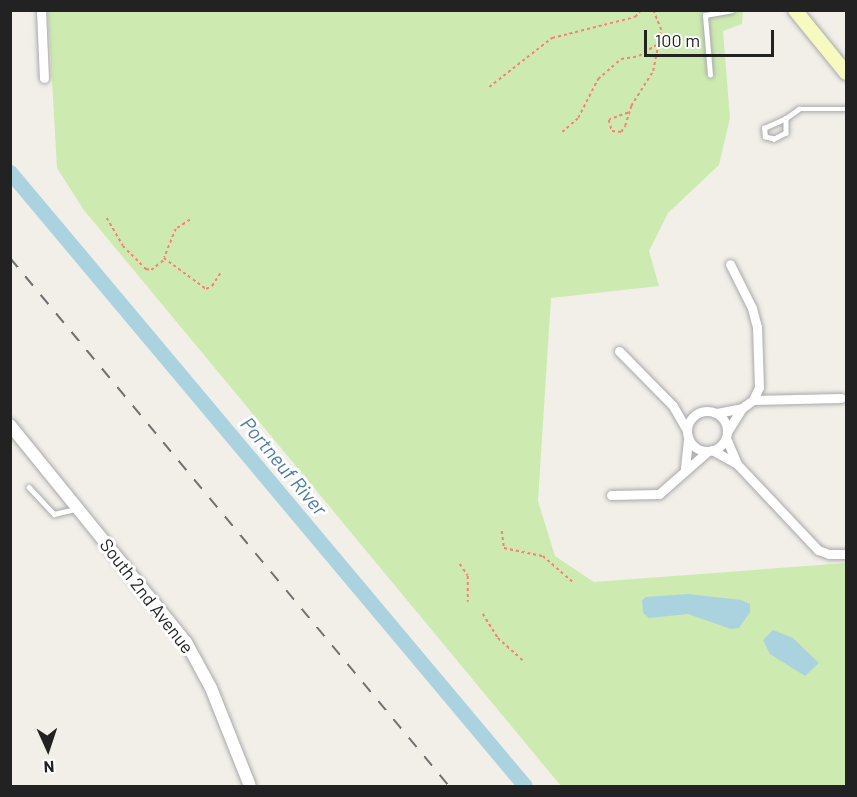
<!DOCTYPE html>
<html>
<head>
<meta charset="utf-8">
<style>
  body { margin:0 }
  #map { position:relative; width:857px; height:797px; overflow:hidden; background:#f2efe9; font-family:Barlow,sans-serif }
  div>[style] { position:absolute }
  .grass>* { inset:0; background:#cdebb0 }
  .water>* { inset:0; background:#aad3df }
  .river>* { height:15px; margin:-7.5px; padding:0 7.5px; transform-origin:7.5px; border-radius:7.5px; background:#aad3df }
  .path>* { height:1.5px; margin-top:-0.75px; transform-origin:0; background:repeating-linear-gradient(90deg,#fa8072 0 3px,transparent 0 6px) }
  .roads { filter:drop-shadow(0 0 2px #a9a9a9) drop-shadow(0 0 2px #a9a9a9) }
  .service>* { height:4.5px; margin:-2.25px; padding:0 2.25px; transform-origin:2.25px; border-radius:2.25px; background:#fff }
  .minor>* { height:9px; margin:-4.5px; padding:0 4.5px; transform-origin:4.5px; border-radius:4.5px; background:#fff }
  .minor>.ring { margin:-4.5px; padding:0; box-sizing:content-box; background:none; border:9px solid #fff; border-radius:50% }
  .tertiary>* { height:12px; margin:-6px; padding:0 6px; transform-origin:6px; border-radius:6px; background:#fff }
  .secondary>* { height:14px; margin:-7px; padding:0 7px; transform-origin:7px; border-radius:7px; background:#f7fabf }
  .rail>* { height:2px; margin-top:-1px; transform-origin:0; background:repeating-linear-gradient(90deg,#707070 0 12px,transparent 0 24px) }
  span { translate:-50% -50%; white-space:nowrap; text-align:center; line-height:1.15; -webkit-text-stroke:6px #fff; paint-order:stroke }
  .street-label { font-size:18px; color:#222 }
  .water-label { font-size:20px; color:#4a7aab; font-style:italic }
  .frame { position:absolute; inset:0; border:12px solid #222; pointer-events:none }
  .north { position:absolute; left:18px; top:719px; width:60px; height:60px; -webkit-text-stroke:4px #fff; paint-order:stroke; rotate:177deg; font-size:16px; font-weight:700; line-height:24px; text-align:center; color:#222 }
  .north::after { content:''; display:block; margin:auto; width:21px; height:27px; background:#222; clip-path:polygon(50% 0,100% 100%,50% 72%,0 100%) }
  .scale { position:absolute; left:644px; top:30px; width:130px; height:27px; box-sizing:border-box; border:3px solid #222; border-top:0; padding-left:8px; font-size:18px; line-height:21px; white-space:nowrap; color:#222; -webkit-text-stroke:4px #fff; paint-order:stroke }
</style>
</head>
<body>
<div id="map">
  <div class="grass">
    <i style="clip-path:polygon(48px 11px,743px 11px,742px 24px,723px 31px,730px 118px,719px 165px,668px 213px,649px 251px,659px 286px,551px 298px,538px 501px,555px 556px,594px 582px,846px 563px,846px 786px,561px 786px,83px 209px,57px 168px)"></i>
  </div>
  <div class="water">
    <i style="clip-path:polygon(688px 594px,741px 600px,750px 604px,750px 612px,739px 628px,731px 629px,688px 614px,649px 618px,643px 613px,642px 600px,646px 597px)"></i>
    <i style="clip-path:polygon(773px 630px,793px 638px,819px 663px,805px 676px,770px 654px,763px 640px)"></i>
  </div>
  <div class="river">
    <i style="left:10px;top:172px;width:801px;rotate:50.01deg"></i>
  </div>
  <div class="path">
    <i style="left:489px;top:87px;width:80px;rotate:-37.9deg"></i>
    <i style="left:552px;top:38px;width:86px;rotate:-14.2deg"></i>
    <i style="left:635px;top:17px;width:9px;rotate:-49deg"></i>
    <i style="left:628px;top:113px;width:20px;rotate:160deg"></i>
    <i style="left:609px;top:120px;width:11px;rotate:75deg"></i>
    <i style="left:612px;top:131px;width:9px;rotate:6deg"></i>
    <i style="left:621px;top:132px;width:7px;rotate:-56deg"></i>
    <i style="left:625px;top:126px;width:21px;rotate:-73deg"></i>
    <i style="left:631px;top:106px;width:41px;rotate:-57.8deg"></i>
    <i style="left:653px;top:71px;width:42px;rotate:-79deg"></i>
    <i style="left:661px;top:30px;width:22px;rotate:-112deg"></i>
    <i style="left:562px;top:132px;width:21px;rotate:-41deg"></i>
    <i style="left:578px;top:118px;width:44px;rotate:-62.9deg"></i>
    <i style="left:598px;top:79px;width:30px;rotate:-41deg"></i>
    <i style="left:621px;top:59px;width:18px;rotate:-9deg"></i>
    <i style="left:639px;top:56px;width:20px;rotate:-33deg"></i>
    <i style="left:107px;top:218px;width:32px;rotate:60deg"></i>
    <i style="left:123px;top:246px;width:33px;rotate:45deg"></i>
    <i style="left:146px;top:269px;width:5px;rotate:11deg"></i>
    <i style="left:151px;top:270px;width:18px;rotate:-38deg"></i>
    <i style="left:190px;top:220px;width:17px;rotate:147deg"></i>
    <i style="left:176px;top:229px;width:31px;rotate:112deg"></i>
    <i style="left:164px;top:258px;width:52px;rotate:36.4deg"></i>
    <i style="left:206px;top:289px;width:7px;rotate:-27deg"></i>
    <i style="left:212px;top:286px;width:15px;rotate:-58deg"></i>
    <i style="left:502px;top:531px;width:17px;rotate:83deg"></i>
    <i style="left:504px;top:548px;width:40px;rotate:12deg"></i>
    <i style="left:543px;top:556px;width:40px;rotate:41deg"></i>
    <i style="left:460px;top:564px;width:14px;rotate:56deg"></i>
    <i style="left:468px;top:576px;width:26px;rotate:90deg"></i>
    <i style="left:483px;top:614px;width:28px;rotate:58deg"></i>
    <i style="left:498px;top:638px;width:36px;rotate:42deg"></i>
  </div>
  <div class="roads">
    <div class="service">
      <i style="left:710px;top:75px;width:60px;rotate:-94.8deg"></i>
      <i style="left:705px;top:15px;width:27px;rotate:-10deg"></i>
      <i style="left:786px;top:118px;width:15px;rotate:90deg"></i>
      <i style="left:786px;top:133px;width:13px;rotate:153deg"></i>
      <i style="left:774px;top:139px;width:9px;rotate:-167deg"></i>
      <i style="left:765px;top:137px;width:9px;rotate:-96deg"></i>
      <i style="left:764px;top:128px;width:24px;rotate:-24deg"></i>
      <i style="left:786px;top:118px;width:16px;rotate:-35deg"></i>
      <i style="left:799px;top:109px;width:47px"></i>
      <i style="left:29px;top:487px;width:37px;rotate:47deg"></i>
      <i style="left:54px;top:514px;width:22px;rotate:-13deg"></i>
    </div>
    <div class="minor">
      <i style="left:41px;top:10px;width:68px;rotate:87.5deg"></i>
      <i style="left:619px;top:351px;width:77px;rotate:45.5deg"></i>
      <i style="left:673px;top:406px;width:28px;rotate:60deg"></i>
      <i style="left:753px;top:400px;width:88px;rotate:-1.3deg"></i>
      <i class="ring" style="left:687px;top:411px;width:31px;height:31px"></i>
      <i style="left:717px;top:413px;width:25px;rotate:-11deg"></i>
      <i style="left:742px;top:408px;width:14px;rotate:-36deg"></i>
      <i style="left:753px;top:400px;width:14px;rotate:-65deg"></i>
      <i style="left:759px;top:387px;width:60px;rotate:-91.9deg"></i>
      <i style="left:757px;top:327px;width:20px;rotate:-105deg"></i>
      <i style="left:752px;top:308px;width:49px;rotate:-116.6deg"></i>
      <i style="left:727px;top:432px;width:28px;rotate:-58deg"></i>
      <i style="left:726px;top:438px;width:28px;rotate:67deg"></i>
      <i style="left:737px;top:464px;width:118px;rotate:46.7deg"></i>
      <i style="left:818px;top:550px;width:12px;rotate:20deg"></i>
      <i style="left:829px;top:554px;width:17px"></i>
      <i style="left:712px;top:450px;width:29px;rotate:29deg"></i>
      <i style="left:685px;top:468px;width:31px;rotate:-84deg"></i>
      <i style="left:611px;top:495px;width:48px;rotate:-1.2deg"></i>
      <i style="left:659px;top:494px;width:65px;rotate:-41.3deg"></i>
    </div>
    <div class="tertiary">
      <i style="left:10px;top:425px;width:279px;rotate:51deg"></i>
      <i style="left:186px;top:642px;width:52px;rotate:61.5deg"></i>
      <i style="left:211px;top:688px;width:105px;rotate:68.3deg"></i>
    </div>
    <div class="secondary">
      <i style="left:795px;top:10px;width:81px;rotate:51deg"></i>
    </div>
  </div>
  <div class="rail">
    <i style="left:10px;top:258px;width:687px;rotate:50.26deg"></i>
  </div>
  <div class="street-label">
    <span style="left:147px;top:596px;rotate:52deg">South 2nd Avenue</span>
  </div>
  <div class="water-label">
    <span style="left:284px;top:466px;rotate:50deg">Portneuf River</span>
  </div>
  <div class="frame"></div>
  <div class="north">N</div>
  <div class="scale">100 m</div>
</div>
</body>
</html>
